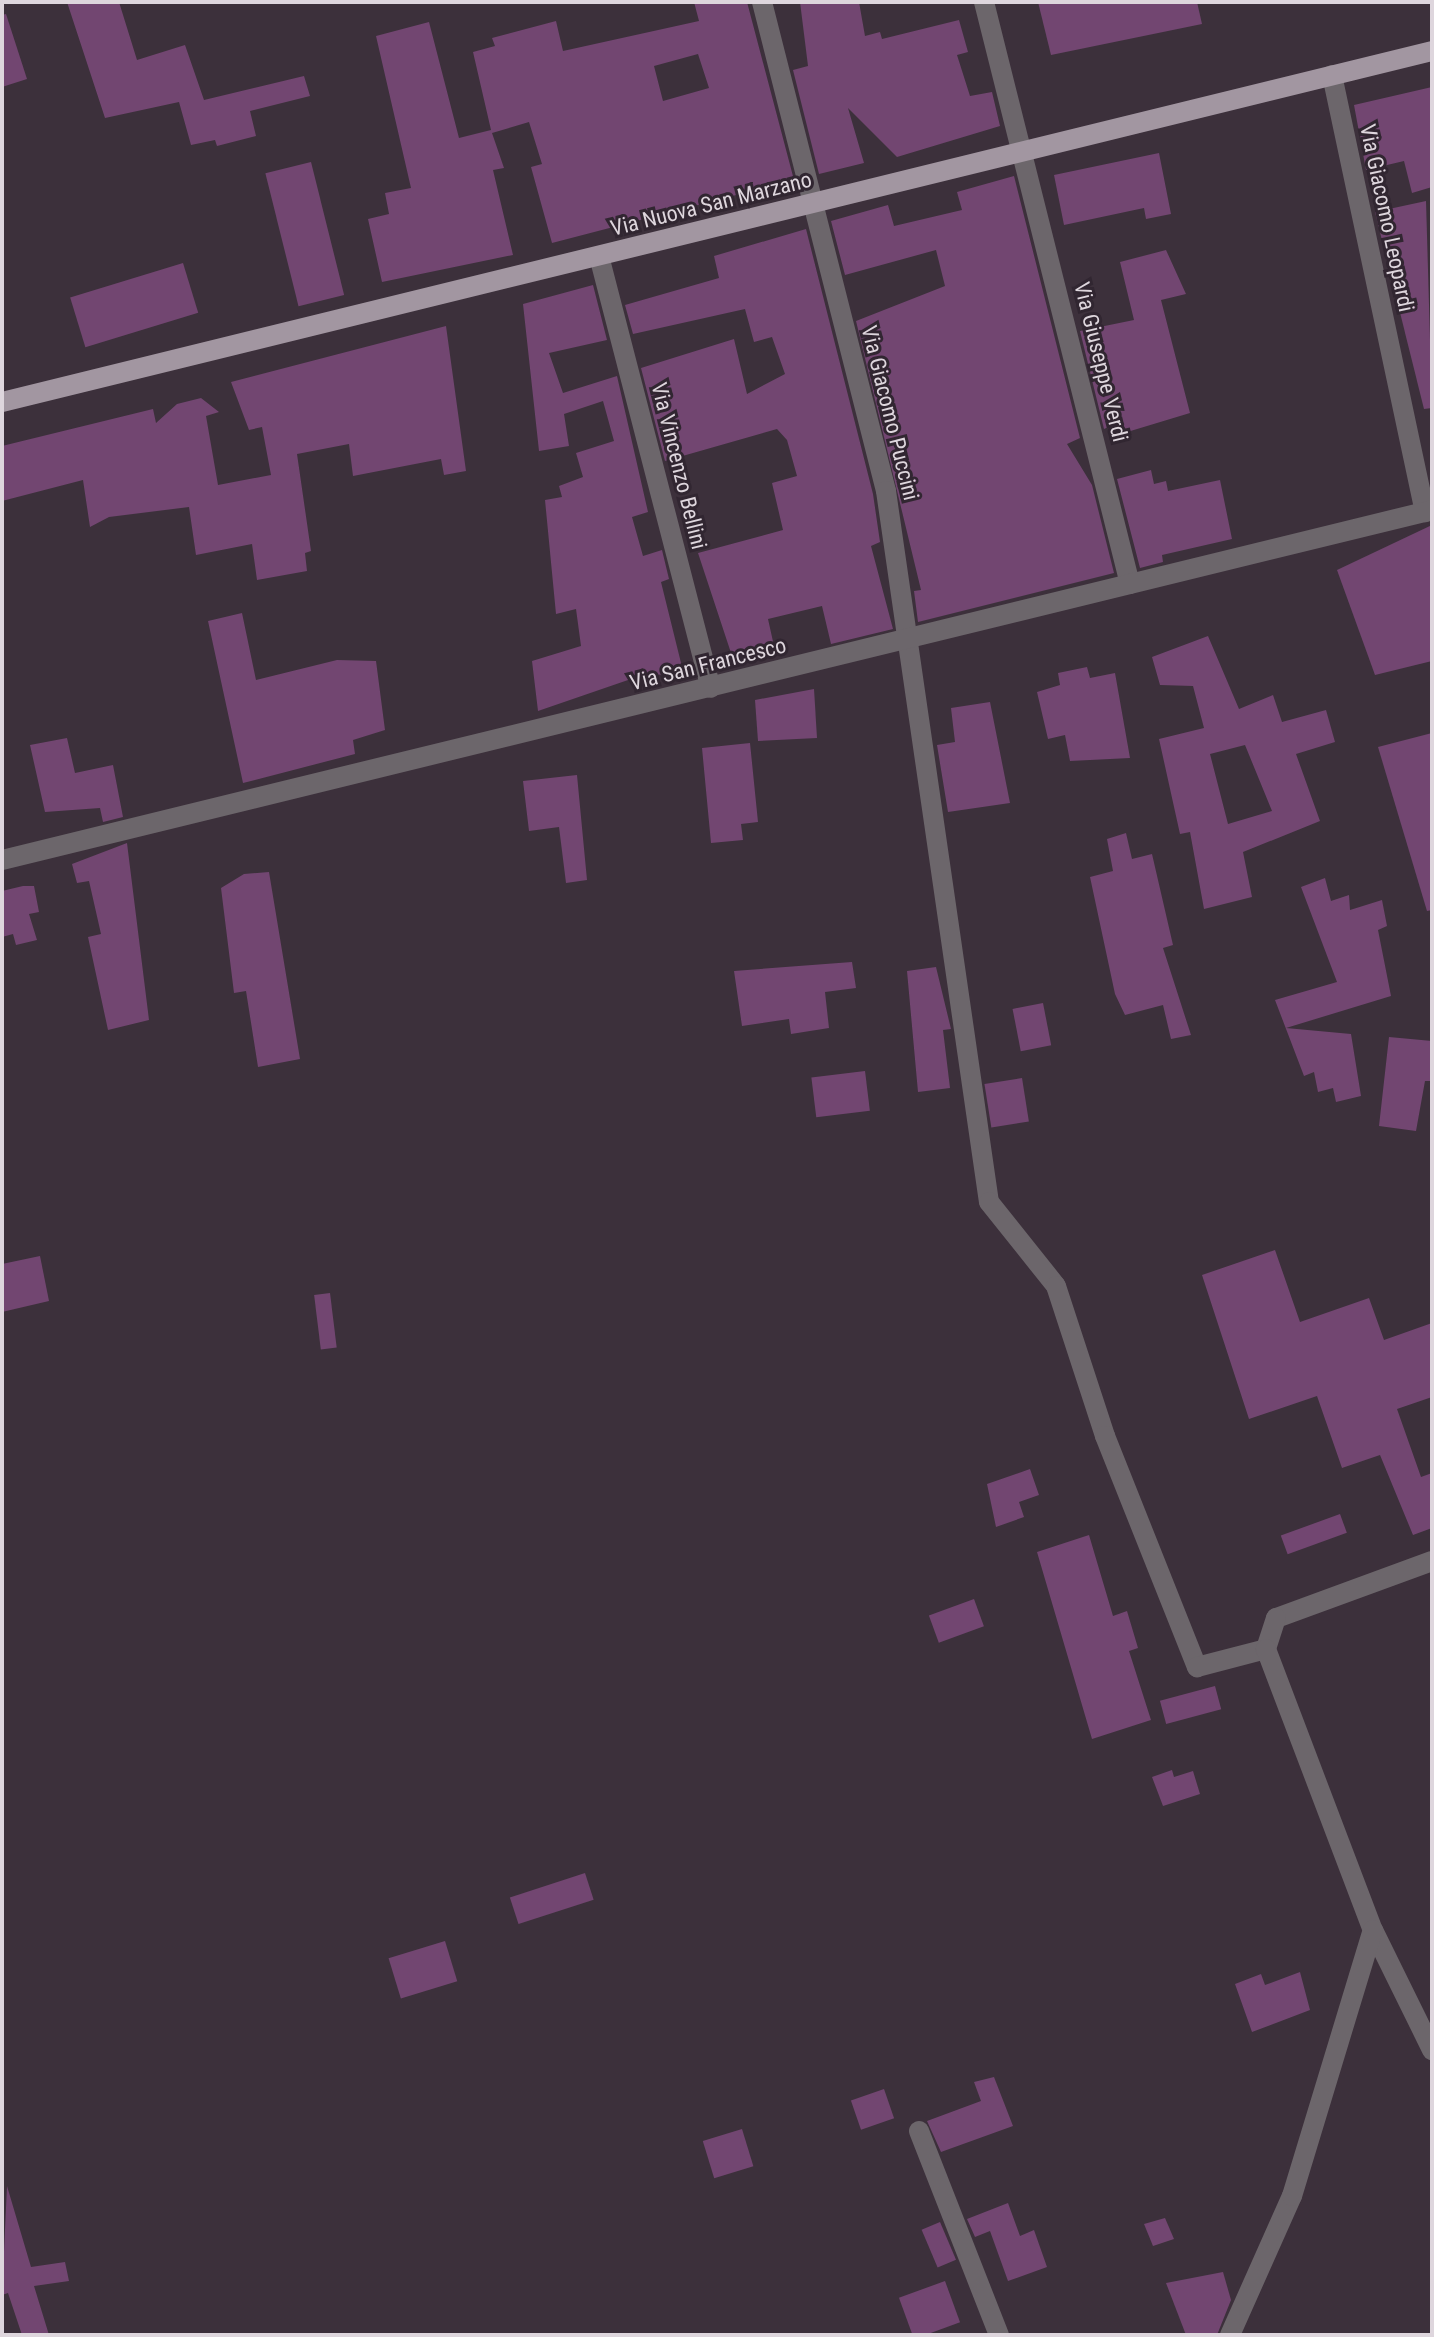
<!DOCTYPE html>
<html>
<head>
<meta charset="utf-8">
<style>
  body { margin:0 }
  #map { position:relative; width:1434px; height:2337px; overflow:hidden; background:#3c303b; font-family:"Roboto Condensed",sans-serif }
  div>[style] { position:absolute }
  .building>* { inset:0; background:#724671; transform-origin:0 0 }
  .minor>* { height:20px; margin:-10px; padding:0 10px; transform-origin:10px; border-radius:10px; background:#6c666b }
  .major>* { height:20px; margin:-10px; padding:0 10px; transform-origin:10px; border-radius:10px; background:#a296a1 }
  span { translate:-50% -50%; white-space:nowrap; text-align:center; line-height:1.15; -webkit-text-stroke:6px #312631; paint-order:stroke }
  .street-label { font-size:22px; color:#ded6dd }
  .frame { position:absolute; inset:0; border:4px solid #ded6dd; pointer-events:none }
</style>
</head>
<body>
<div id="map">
  <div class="building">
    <i style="clip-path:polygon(67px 2px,119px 2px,137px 60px,185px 45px,204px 100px,304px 76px,310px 96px,250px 111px,256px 136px,217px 146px,215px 140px,191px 145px,179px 102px,105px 118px)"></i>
    <i style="clip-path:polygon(evenodd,694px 2px,747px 2px,794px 180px,552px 243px,531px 167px,542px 164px,529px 122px,492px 133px,504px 168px,493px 170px,513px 255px,382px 282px,368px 219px,389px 214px,385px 193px,411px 188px,376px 36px,429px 22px,459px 138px,491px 130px,473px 52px,495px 46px,492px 38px,556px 21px,563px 51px,699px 21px,694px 2px,698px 54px,709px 88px,663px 101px,654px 66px,698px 54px)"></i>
    <i style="clip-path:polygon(800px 2px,859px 2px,865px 36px,880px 32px,882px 39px,959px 20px,968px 52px,957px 55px,970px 96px,992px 92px,1000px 126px,897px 157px,848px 108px,864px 163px,819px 174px,793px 70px,808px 66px)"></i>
    <i style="clip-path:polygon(1038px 2px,1197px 2px,1202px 24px,1051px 55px)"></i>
    <i style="clip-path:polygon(6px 14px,27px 79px,2px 87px,2px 15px)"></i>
    <i style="clip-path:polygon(1432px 87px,1432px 187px,1412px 193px,1404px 161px,1366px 170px,1354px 105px)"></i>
    <i style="clip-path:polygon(1159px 153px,1171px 214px,1146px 219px,1144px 208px,1064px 225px,1054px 175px)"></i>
    <i style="left:311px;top:162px;width:137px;height:47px;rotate:76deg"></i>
    <i style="clip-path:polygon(1014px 176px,1080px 438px,1067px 444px,1092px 485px,1114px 573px,918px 622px,914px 591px,921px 590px,856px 321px,945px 286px,936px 250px,845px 275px,831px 221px,888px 205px,894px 226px,962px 210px,957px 192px)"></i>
    <i style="clip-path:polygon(1426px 201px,1432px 408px,1424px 409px,1375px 212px)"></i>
    <i style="clip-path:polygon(806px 229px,873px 494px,880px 542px,871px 546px,893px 629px,831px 644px,822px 606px,768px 619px,774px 646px,732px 656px,698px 553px,783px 530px,772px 483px,797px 476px,787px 440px,777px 429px,665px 461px,641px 368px,734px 339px,747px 394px,785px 374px,772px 337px,754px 342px,745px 309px,633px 334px,625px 305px,719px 278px,714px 256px)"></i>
    <i style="clip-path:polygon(1166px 250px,1186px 294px,1161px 300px,1190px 413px,1114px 436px,1111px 426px,1104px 429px,1080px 331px,1134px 320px,1120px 262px)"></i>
    <i style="left:183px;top:263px;width:52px;height:118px;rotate:73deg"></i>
    <i style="clip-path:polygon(593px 285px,607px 340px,549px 353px,563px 393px,617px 376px,648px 512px,632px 517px,643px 556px,662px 550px,669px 579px,661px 582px,683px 671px,631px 679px,538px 711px,532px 661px,581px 646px,576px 609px,556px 614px,545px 500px,562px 497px,559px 486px,583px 477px,576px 453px,614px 441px,603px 401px,564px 414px,569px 446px,539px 451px,523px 304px)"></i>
    <i style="clip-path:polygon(446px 326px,466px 471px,444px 475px,441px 459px,353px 476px,349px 444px,297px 454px,311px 551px,305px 553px,307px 571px,257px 580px,252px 544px,196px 555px,189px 507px,109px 517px,90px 527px,83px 480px,2px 501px,2px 446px,153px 409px,156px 423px,177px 404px,201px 398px,219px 412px,206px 416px,218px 485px,271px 475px,262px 427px,249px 430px,231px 382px)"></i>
    <i style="clip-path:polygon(1151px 470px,1154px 484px,1166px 481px,1168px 491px,1220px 480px,1232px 539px,1162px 555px,1163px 562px,1140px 568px,1117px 479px)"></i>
    <i style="clip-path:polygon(1432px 525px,1432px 661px,1375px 675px,1337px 570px)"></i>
    <i style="clip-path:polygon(242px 613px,256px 680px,337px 660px,376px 661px,385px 730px,353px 740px,355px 754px,243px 783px,208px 621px)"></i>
    <i style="clip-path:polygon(evenodd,1208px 636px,1239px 709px,1273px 695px,1282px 722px,1326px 710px,1335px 742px,1296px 754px,1320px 821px,1243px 852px,1252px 897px,1204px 909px,1190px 832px,1180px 834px,1159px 739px,1204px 728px,1193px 686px,1160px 685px,1152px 657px,1208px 636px,1245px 745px,1272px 811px,1228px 824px,1210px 754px,1245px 745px)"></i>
    <i style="clip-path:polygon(1087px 667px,1090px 678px,1115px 673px,1130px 758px,1070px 761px,1065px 735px,1048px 739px,1037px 692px,1060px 685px,1058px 673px)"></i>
    <i style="clip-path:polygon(814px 689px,817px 738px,758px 741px,755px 700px)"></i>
    <i style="clip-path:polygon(990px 702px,1010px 803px,948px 812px,937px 745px,955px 742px,951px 708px)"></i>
    <i style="clip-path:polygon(1432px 733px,1432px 910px,1427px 911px,1378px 747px)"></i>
    <i style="clip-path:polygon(67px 738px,75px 773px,113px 765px,123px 817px,103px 822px,100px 808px,45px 812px,30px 745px)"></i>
    <i style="clip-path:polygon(750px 743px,758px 822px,741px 824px,743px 840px,711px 843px,702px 748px)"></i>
    <i style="clip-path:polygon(577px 775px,587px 880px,566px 883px,559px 827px,529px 831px,523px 781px)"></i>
    <i style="clip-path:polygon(1126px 833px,1132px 859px,1152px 854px,1173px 945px,1163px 948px,1191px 1035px,1171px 1039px,1163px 1005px,1125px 1015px,1115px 994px,1090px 877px,1113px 871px,1107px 839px)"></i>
    <i style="clip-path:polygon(127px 843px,149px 1020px,108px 1030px,88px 937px,101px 934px,89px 881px,77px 883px,72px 864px)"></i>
    <i style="clip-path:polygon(269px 872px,300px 1059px,258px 1067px,246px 991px,234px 993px,221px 888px,244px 874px)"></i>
    <i style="clip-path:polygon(1325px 878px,1331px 901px,1349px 895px,1350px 910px,1382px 900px,1387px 926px,1378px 930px,1391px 996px,1286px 1028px,1351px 1034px,1361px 1096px,1336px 1102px,1333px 1088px,1318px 1092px,1314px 1072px,1304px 1076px,1275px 1000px,1337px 982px,1301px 887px)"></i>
    <i style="clip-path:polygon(23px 886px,34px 886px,39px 912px,29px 914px,37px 940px,16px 945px,13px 934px,2px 937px,2px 891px)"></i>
    <i style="clip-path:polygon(852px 962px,856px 988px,825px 992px,829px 1028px,791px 1034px,789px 1019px,742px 1026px,734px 971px)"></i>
    <i style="clip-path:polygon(936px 967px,951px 1029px,943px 1030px,950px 1088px,918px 1092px,907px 971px)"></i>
    <i style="left:1043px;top:1003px;width:43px;height:31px;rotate:79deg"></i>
    <i style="clip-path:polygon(1389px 1037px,1432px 1041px,1432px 1081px,1425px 1081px,1416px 1131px,1379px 1126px)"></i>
    <i style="left:865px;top:1071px;width:40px;height:54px;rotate:83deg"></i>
    <i style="left:1022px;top:1078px;width:44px;height:38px;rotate:81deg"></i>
    <i style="clip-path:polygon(1275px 1250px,1300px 1322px,1369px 1298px,1384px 1340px,1432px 1323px,1432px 1397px,1397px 1409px,1421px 1477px,1432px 1473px,1432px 1528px,1413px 1535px,1380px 1455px,1342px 1468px,1317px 1396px,1249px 1419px,1202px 1275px)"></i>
    <i style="clip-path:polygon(40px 1256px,49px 1301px,2px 1312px,2px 1264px)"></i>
    <i style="left:330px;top:1293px;width:55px;height:16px;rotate:83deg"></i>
    <i style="clip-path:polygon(1030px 1469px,1039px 1495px,1019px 1502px,1024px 1517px,996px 1527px,987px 1484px)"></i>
    <i style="left:1340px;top:1514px;width:20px;height:63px;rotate:70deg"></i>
    <i style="clip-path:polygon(1089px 1535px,1113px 1616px,1127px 1611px,1138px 1648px,1129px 1651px,1151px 1720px,1092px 1739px,1037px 1552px)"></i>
    <i style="left:974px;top:1599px;width:29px;height:48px;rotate:70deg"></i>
    <i style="left:1215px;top:1686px;width:24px;height:57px;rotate:75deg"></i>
    <i style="clip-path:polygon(1172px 1770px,1174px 1777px,1193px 1771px,1200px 1794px,1163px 1806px,1152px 1777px)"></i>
    <i style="left:585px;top:1873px;width:28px;height:79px;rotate:72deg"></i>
    <i style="left:445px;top:1941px;width:42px;height:59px;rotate:73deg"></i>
    <i style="clip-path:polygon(1300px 1972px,1310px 2010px,1252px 2032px,1235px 1984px,1261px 1974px,1265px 1985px)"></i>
    <i style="clip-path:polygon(994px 2077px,1013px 2126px,941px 2152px,927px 2121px,981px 2101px,974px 2082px)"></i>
    <i style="left:884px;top:2089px;width:31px;height:35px;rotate:71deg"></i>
    <i style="left:742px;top:2129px;width:39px;height:41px;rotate:73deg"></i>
    <i style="clip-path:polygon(7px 2186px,31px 2267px,65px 2262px,69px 2281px,34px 2286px,49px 2335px,22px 2335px,8px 2293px,2px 2295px)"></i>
    <i style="clip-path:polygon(1008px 2203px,1020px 2236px,1034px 2230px,1047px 2267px,1008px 2281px,990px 2231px,975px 2237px,967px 2219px)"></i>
    <i style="clip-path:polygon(1165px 2218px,1174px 2239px,1153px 2246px,1144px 2224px)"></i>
    <i style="left:940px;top:2222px;width:41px;height:20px;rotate:67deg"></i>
    <i style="clip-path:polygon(1223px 2272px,1231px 2300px,1217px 2335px,1186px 2335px,1166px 2283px)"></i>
    <i style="left:945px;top:2281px;width:44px;height:49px;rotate:70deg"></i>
  </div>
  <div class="minor">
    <i style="left:762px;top:2px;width:504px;rotate:75.77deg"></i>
    <i style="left:886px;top:491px;width:718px;rotate:81.76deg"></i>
    <i style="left:989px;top:1202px;width:107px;rotate:51.4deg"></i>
    <i style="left:1056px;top:1286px;width:158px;rotate:71.9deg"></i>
    <i style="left:1105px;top:1436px;width:249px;rotate:68.3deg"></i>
    <i style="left:1197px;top:1667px;width:71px;rotate:-14.6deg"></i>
    <i style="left:984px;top:2px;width:600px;rotate:75.92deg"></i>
    <i style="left:1332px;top:75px;width:447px;rotate:78deg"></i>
    <i style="left:599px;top:256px;width:446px;rotate:75.5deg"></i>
    <i style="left:2px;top:860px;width:1472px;rotate:-13.75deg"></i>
    <i style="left:1432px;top:1561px;width:166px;rotate:159.9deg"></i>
    <i style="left:1276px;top:1618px;width:33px;rotate:108deg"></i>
    <i style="left:1266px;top:1649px;width:301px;rotate:69.2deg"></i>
    <i style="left:1373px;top:1930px;width:134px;rotate:63.8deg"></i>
    <i style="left:919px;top:2131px;width:219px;rotate:68.6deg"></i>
    <i style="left:1230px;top:2335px;width:152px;rotate:-66deg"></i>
    <i style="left:1292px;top:2196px;width:278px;rotate:-73.1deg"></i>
  </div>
  <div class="major">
    <i style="left:2px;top:402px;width:1472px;rotate:-13.79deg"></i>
  </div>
  <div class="street-label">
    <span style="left:711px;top:204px;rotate:-14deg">Via Nuova San Marzano</span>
    <span style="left:1387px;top:218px;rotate:78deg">Via Giacomo Leopardi</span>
    <span style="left:1101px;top:362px;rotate:76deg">Via Giuseppe Verdi</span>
    <span style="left:890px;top:413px;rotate:76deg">Via Giacomo Puccini</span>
    <span style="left:679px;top:466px;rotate:76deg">Via Vincenzo Bellini</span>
    <span style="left:708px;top:664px;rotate:-14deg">Via San Francesco</span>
  </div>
  <div class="frame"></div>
</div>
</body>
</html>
